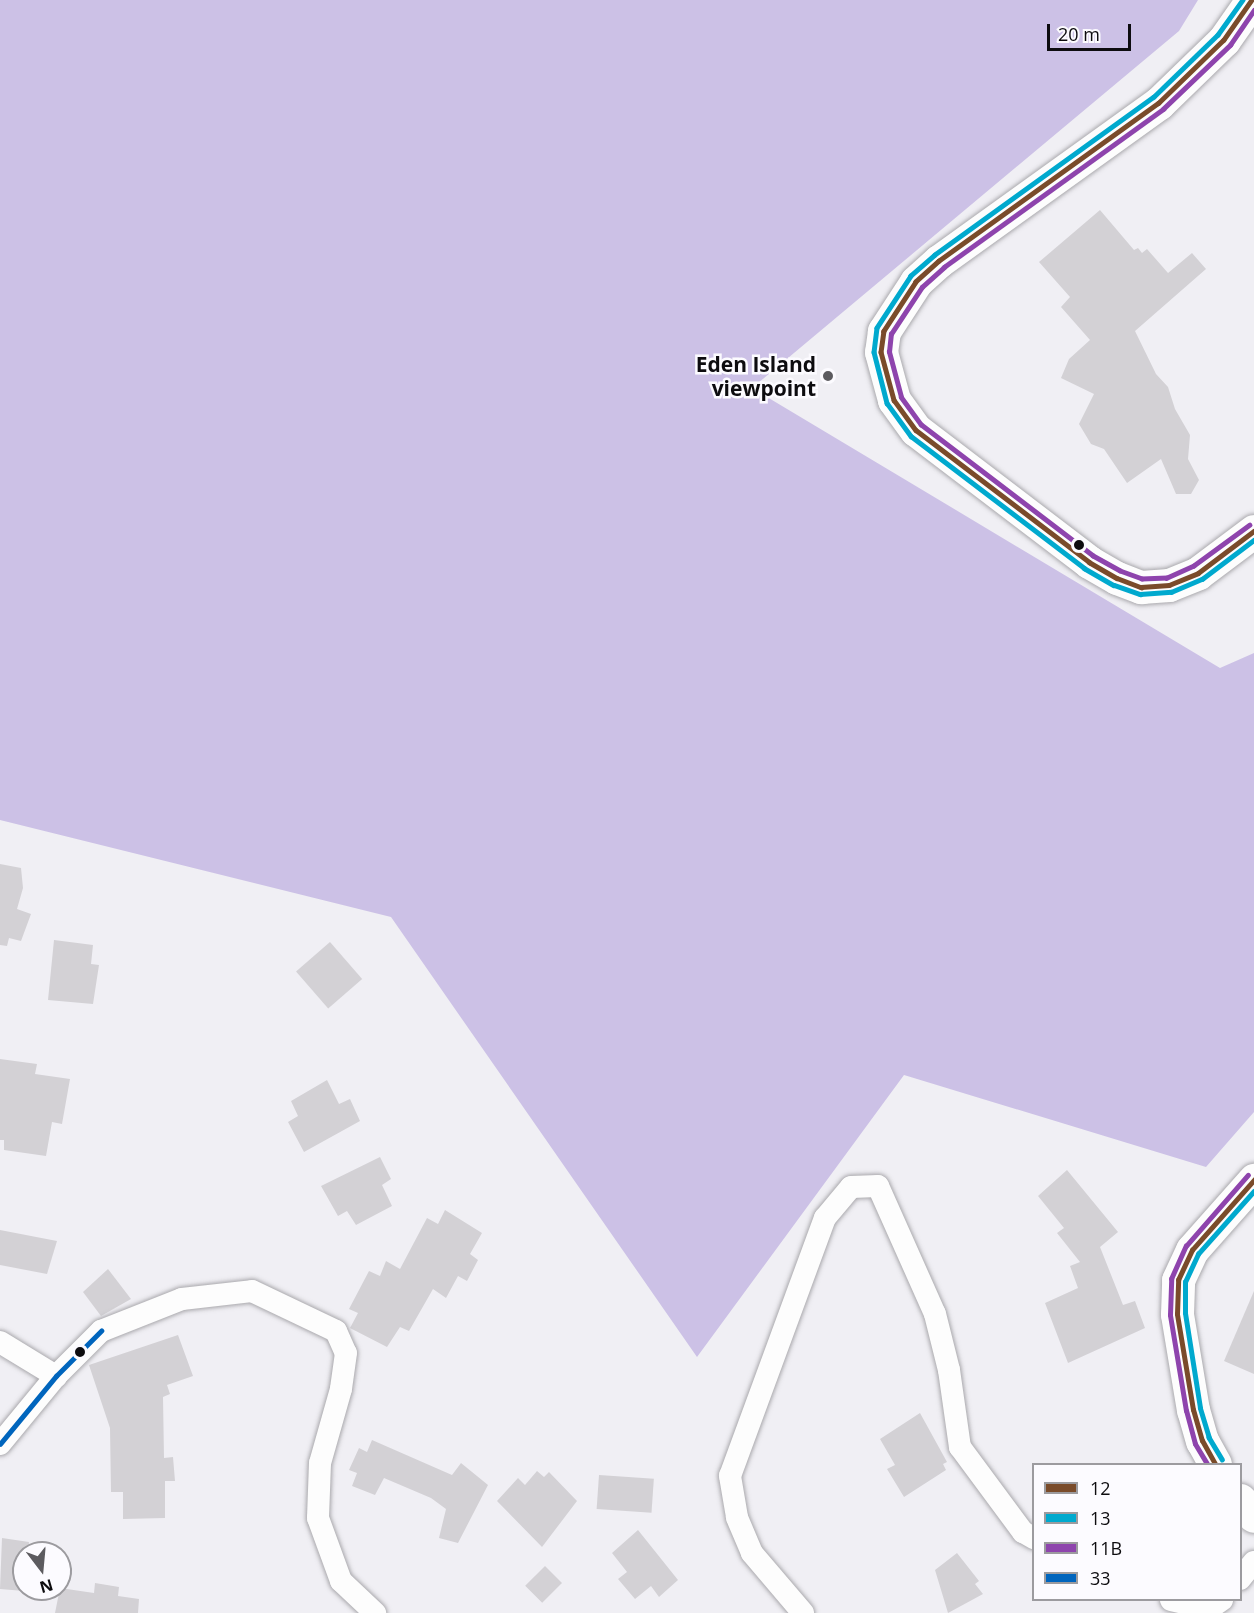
<!DOCTYPE html>
<html>
<head>
<meta charset="utf-8">
<style>
  body { margin:0 }
  #map { position:relative; width:1254px; height:1613px; overflow:hidden; background:#f0eff4; font-family:"Open Sans",sans-serif }
  div>[style] { position:absolute }
  .forest>* { inset:0; background:#ccc1e6 }
  .building>* { inset:0; background:#d3d1d5; transform-origin:0 0 }
  .roads { filter:drop-shadow(0 0 2px #aaa9ad) drop-shadow(0 0 2px #aaa9ad) }
  .minor>* { height:22px; margin:-11px; padding:0 11px; transform-origin:11px; border-radius:11px; background:#fdfdfd }
  .secondary>* { height:33px; margin:-16.5px; padding:0 16.5px; transform-origin:16.5px; border-radius:16.5px; background:#fdfdfd }
  .bus-1>* { height:4.5px; margin:-2.25px; padding:0 2.25px; transform-origin:2.25px; border-radius:2.25px; background:#7a4b2a }
  .bus-2>* { height:4.5px; margin:-2.25px; padding:0 2.25px; transform-origin:2.25px; border-radius:2.25px; background:#00a9ce }
  .bus-3>* { height:4.5px; margin:-2.25px; padding:0 2.25px; transform-origin:2.25px; border-radius:2.25px; background:#8e44ad }
  .bus-4>* { height:4.5px; margin:-2.25px; padding:0 2.25px; transform-origin:2.25px; border-radius:2.25px; background:#0065bd }
  .dots>* { width:16px; height:16px; translate:-50% -50%; box-sizing:border-box; border:3px solid #fcfbff; border-radius:50% }
  span { translate:-50% -50%; white-space:nowrap; text-align:center; line-height:1.15; -webkit-text-stroke:5px #fcfbff; paint-order:stroke }
  .poi-label { font-size:21px; color:#0d0c0f; font-weight:700 }
  .right { translate:-100% -50%; text-align:right }
  .legend { position:absolute; left:1032px; top:1463px; width:210px; height:138px; box-sizing:border-box; background:#fcfbff; border:2px solid #9c9b9f; margin:0; padding:8px 10px; list-style:none; font-size:18px; color:#0d0c0f }
  .legend li { display:flex; align-items:center; gap:12px; height:30px }
  .legend b { width:30px; border:2px solid #9c9b9f }
  .north { position:absolute; left:12px; top:1541px; width:60px; height:60px; box-sizing:border-box; background:#fcfbff; border:2px solid #9c9b9f; border-radius:50%; rotate:164deg; font-size:16px; font-weight:700; line-height:24px; text-align:center; color:#0d0c0f }
  .north::after { content:''; display:block; margin:auto; width:21px; height:27px; background:#5c5b5f; clip-path:polygon(50% 0,100% 100%,50% 72%,0 100%) }
  .scale { position:absolute; left:1047px; top:24px; width:84px; height:27px; box-sizing:border-box; border:3px solid #0d0c0f; border-top:0; padding-left:8px; font-size:18px; line-height:21px; white-space:nowrap; color:#0d0c0f; -webkit-text-stroke:4px #fcfbff; paint-order:stroke }
</style>
</head>
<body>
<div id="map">
  <div class="forest">
    <i style="clip-path:polygon(0 0,1198px 0,1179px 31px,752px 388px,1220px 668px,1254px 653px,1254px 1112px,1206px 1167px,904px 1075px,697px 1357px,391px 917px,0 820px)"></i>
  </div>
  <div class="building">
    <i style="clip-path:polygon(1100px 210px,1134px 250px,1138px 248px,1142px 253px,1147px 249px,1168px 273px,1192px 253px,1206px 269px,1135px 331px,1156px 374px,1168px 387px,1175px 409px,1190px 435px,1188px 459px,1199px 480px,1191px 494px,1176px 494px,1161px 459px,1127px 483px,1104px 449px,1091px 444px,1079px 424px,1094px 394px,1061px 378px,1069px 359px,1090px 340px,1061px 307px,1070px 297px,1039px 262px)"></i>
    <i style="clip-path:polygon(0 864px,21px 868px,23px 888px,17px 909px,31px 914px,21px 941px,9px 938px,7px 946px,0 945px)"></i>
    <i style="clip-path:polygon(54px 940px,93px 945px,91px 964px,99px 965px,93px 1004px,48px 1000px)"></i>
    <i style="left:330px;top:942px;width:49px;height:45px;rotate:49deg"></i>
    <i style="clip-path:polygon(0 1059px,37px 1064px,35px 1074px,70px 1079px,62px 1124px,52px 1122px,46px 1156px,4px 1150px,4px 1140px,0 1140px)"></i>
    <i style="clip-path:polygon(327px 1080px,339px 1104px,350px 1099px,360px 1121px,304px 1152px,288px 1122px,298px 1116px,291px 1101px)"></i>
    <i style="clip-path:polygon(380px 1157px,391px 1179px,382px 1185px,392px 1206px,356px 1225px,347px 1211px,338px 1216px,321px 1186px)"></i>
    <i style="clip-path:polygon(1067px 1170px,1118px 1232px,1100px 1247px,1123px 1305px,1135px 1301px,1145px 1328px,1068px 1363px,1045px 1303px,1078px 1288px,1070px 1266px,1080px 1262px,1057px 1233px,1064px 1228px,1038px 1196px)"></i>
    <i style="clip-path:polygon(445px 1210px,482px 1233px,470px 1254px,478px 1260px,467px 1281px,458px 1276px,446px 1298px,433px 1289px,409px 1331px,400px 1327px,387px 1347px,350px 1328px,358px 1313px,349px 1309px,369px 1271px,380px 1276px,386px 1261px,400px 1269px,427px 1218px,438px 1224px)"></i>
    <i style="clip-path:polygon(0 1230px,57px 1241px,47px 1274px,0 1265px)"></i>
    <i style="clip-path:polygon(108px 1269px,131px 1299px,101px 1316px,83px 1292px)"></i>
    <i style="clip-path:polygon(1254px 1291px,1254px 1374px,1224px 1361px)"></i>
    <i style="clip-path:polygon(178px 1335px,193px 1376px,167px 1385px,170px 1394px,163px 1397px,164px 1458px,173px 1457px,175px 1481px,165px 1481px,165px 1518px,123px 1519px,123px 1492px,111px 1492px,110px 1428px,89px 1365px)"></i>
    <i style="clip-path:polygon(920px 1413px,947px 1462px,943px 1464px,946px 1470px,904px 1497px,887px 1469px,895px 1465px,880px 1439px)"></i>
    <i style="clip-path:polygon(372px 1440px,452px 1475px,461px 1463px,488px 1485px,458px 1543px,439px 1538px,446px 1509px,431px 1498px,384px 1478px,375px 1495px,352px 1486px,357px 1473px,349px 1470px,359px 1448px,367px 1452px)"></i>
    <i style="clip-path:polygon(537px 1471px,544px 1477px,549px 1472px,577px 1501px,542px 1547px,497px 1501px,518px 1478px,525px 1485px)"></i>
    <i style="left:599px;top:1475px;width:55px;height:34px;rotate:4deg"></i>
    <i style="clip-path:polygon(638px 1530px,678px 1580px,659px 1597px,651px 1586px,635px 1599px,618px 1579px,627px 1572px,612px 1553px)"></i>
    <i style="clip-path:polygon(2px 1538px,29px 1542px,28px 1553px,24px 1553px,24px 1591px,0 1589px)"></i>
    <i style="clip-path:polygon(957px 1553px,979px 1581px,975px 1584px,983px 1594px,948px 1613px,935px 1570px)"></i>
    <i style="left:545px;top:1566px;width:24px;height:28px;rotate:45deg"></i>
    <i style="clip-path:polygon(95px 1583px,119px 1587px,118px 1596px,139px 1599px,138px 1613px,55px 1613px,60px 1588px,94px 1593px)"></i>
  </div>
  <div class="roads">
    <div class="minor">
      <i style="left:0;top:1342px;width:66px;rotate:31.3deg"></i>
      <i style="left:0;top:1444px;width:88px;rotate:-50.5deg"></i>
      <i style="left:56px;top:1376px;width:64px;rotate:-45deg"></i>
      <i style="left:101px;top:1331px;width:87px;rotate:-21.6deg"></i>
      <i style="left:182px;top:1299px;width:70px;rotate:-6.5deg"></i>
      <i style="left:252px;top:1291px;width:93px;rotate:25.5deg"></i>
      <i style="left:336px;top:1331px;width:24px;rotate:66deg"></i>
      <i style="left:346px;top:1353px;width:36px;rotate:98deg"></i>
      <i style="left:341px;top:1389px;width:77px;rotate:105.8deg"></i>
      <i style="left:320px;top:1463px;width:55px;rotate:92.1deg"></i>
      <i style="left:318px;top:1518px;width:67px;rotate:69.9deg"></i>
      <i style="left:341px;top:1581px;width:47px;rotate:43.3deg"></i>
      <i style="left:1240px;top:1579px;width:22px;rotate:-51deg"></i>
      <i style="left:1171px;top:1600px;width:39px;rotate:13deg"></i>
      <i style="left:1209px;top:1609px;width:16px;rotate:-35deg"></i>
      <i style="left:803px;top:1613px;width:79px;rotate:-130.4deg"></i>
      <i style="left:752px;top:1553px;width:39px;rotate:-113deg"></i>
      <i style="left:737px;top:1517px;width:42px;rotate:-99.7deg"></i>
      <i style="left:730px;top:1476px;width:275px;rotate:-69.8deg"></i>
      <i style="left:825px;top:1218px;width:40px;rotate:-50deg"></i>
      <i style="left:851px;top:1187px;width:27px;rotate:-2deg"></i>
      <i style="left:878px;top:1186px;width:140px;rotate:66deg"></i>
      <i style="left:935px;top:1314px;width:58px;rotate:76deg"></i>
      <i style="left:949px;top:1370px;width:78px;rotate:81.9deg"></i>
      <i style="left:960px;top:1447px;width:106px;rotate:53.5deg"></i>
      <i style="left:1023px;top:1532px;width:13px;rotate:29deg"></i>
    </div>
    <div class="secondary">
      <i style="left:1252px;top:0;width:49px;rotate:125deg"></i>
      <i style="left:1224px;top:40px;width:91px;rotate:135.9deg"></i>
      <i style="left:1159px;top:103px;width:271px;rotate:144.3deg"></i>
      <i style="left:939px;top:261px;width:31px;rotate:138deg"></i>
      <i style="left:916px;top:282px;width:59px;rotate:123.1deg"></i>
      <i style="left:884px;top:331px;width:21px;rotate:98deg"></i>
      <i style="left:881px;top:352px;width:50px;rotate:74.8deg"></i>
      <i style="left:894px;top:400px;width:37px;rotate:54deg"></i>
      <i style="left:916px;top:430px;width:218px;rotate:37.3deg"></i>
      <i style="left:1089px;top:562px;width:32px;rotate:30deg"></i>
      <i style="left:1117px;top:578px;width:26px;rotate:21deg"></i>
      <i style="left:1141px;top:587px;width:28px;rotate:-4deg"></i>
      <i style="left:1169px;top:585px;width:31px;rotate:-22deg"></i>
      <i style="left:1198px;top:573px;width:70px;rotate:-36.9deg"></i>
      <i style="left:1215px;top:1464px;width:26px;rotate:-119deg"></i>
      <i style="left:1202px;top:1441px;width:32px;rotate:-106deg"></i>
      <i style="left:1193px;top:1410px;width:97px;rotate:-99.5deg"></i>
      <i style="left:1177px;top:1314px;width:34px;rotate:-88deg"></i>
      <i style="left:1178px;top:1280px;width:33px;rotate:-65deg"></i>
      <i style="left:1192px;top:1250px;width:94px;rotate:-48.5deg"></i>
      <i style="left:1240px;top:1500px;width:21px;rotate:49deg"></i>
    </div>
  </div>
  <div class="bus-1">
    <i style="left:1252px;top:0;width:49px;rotate:125deg"></i>
    <i style="left:1224px;top:40px;width:91px;rotate:135.9deg"></i>
    <i style="left:1159px;top:103px;width:271px;rotate:144.3deg"></i>
    <i style="left:939px;top:261px;width:31px;rotate:138deg"></i>
    <i style="left:916px;top:282px;width:59px;rotate:123.1deg"></i>
    <i style="left:884px;top:331px;width:21px;rotate:98deg"></i>
    <i style="left:881px;top:352px;width:50px;rotate:74.8deg"></i>
    <i style="left:894px;top:400px;width:37px;rotate:54deg"></i>
    <i style="left:916px;top:430px;width:218px;rotate:37.3deg"></i>
    <i style="left:1089px;top:562px;width:32px;rotate:30deg"></i>
    <i style="left:1117px;top:578px;width:26px;rotate:21deg"></i>
    <i style="left:1141px;top:587px;width:28px;rotate:-4deg"></i>
    <i style="left:1169px;top:585px;width:31px;rotate:-22deg"></i>
    <i style="left:1198px;top:573px;width:70px;rotate:-36.9deg"></i>
    <i style="left:1215px;top:1464px;width:26px;rotate:-119deg"></i>
    <i style="left:1202px;top:1441px;width:32px;rotate:-106deg"></i>
    <i style="left:1193px;top:1410px;width:97px;rotate:-99.5deg"></i>
    <i style="left:1177px;top:1314px;width:34px;rotate:-88deg"></i>
    <i style="left:1178px;top:1280px;width:33px;rotate:-65deg"></i>
    <i style="left:1192px;top:1250px;width:94px;rotate:-48.5deg"></i>
  </div>
  <div class="bus-2">
    <i style="left:1243px;top:0;width:43px;rotate:125.5deg"></i>
    <i style="left:1218px;top:35px;width:89px;rotate:135.9deg"></i>
    <i style="left:1154px;top:97px;width:270px;rotate:144.2deg"></i>
    <i style="left:935px;top:255px;width:32px;rotate:139deg"></i>
    <i style="left:911px;top:276px;width:62px;rotate:123.2deg"></i>
    <i style="left:877px;top:328px;width:24px;rotate:97deg"></i>
    <i style="left:874px;top:352px;width:53px;rotate:75.7deg"></i>
    <i style="left:887px;top:403px;width:41px;rotate:54deg"></i>
    <i style="left:911px;top:436px;width:218px;rotate:37.3deg"></i>
    <i style="left:1084px;top:568px;width:34px;rotate:30deg"></i>
    <i style="left:1114px;top:585px;width:28px;rotate:19deg"></i>
    <i style="left:1140px;top:594px;width:31px;rotate:-4deg"></i>
    <i style="left:1171px;top:592px;width:34px;rotate:-23deg"></i>
    <i style="left:1202px;top:579px;width:65px;rotate:-36.9deg"></i>
    <i style="left:1222px;top:1460px;width:26px;rotate:-121deg"></i>
    <i style="left:1209px;top:1438px;width:31px;rotate:-107deg"></i>
    <i style="left:1200px;top:1408px;width:96px;rotate:-99deg"></i>
    <i style="left:1185px;top:1313px;width:31px;rotate:-90deg"></i>
    <i style="left:1185px;top:1282px;width:31px;rotate:-65deg"></i>
    <i style="left:1198px;top:1254px;width:84px;rotate:-48.4deg"></i>
  </div>
  <div class="bus-3">
    <i style="left:1250px;top:525px;width:69px;rotate:143.8deg"></i>
    <i style="left:1194px;top:566px;width:30px;rotate:156deg"></i>
    <i style="left:1167px;top:578px;width:25px;rotate:178deg"></i>
    <i style="left:1142px;top:579px;width:23px;rotate:-160deg"></i>
    <i style="left:1120px;top:571px;width:31px;rotate:-151deg"></i>
    <i style="left:1093px;top:556px;width:216px;rotate:-142.7deg"></i>
    <i style="left:921px;top:425px;width:34px;rotate:-126deg"></i>
    <i style="left:901px;top:397px;width:47px;rotate:-104.9deg"></i>
    <i style="left:889px;top:352px;width:18px;rotate:-84deg"></i>
    <i style="left:891px;top:334px;width:56px;rotate:-56.6deg"></i>
    <i style="left:922px;top:287px;width:30px;rotate:-42deg"></i>
    <i style="left:944px;top:267px;width:270px;rotate:-35.8deg"></i>
    <i style="left:1163px;top:109px;width:93px;rotate:-43.7deg"></i>
    <i style="left:1230px;top:45px;width:42px;rotate:-55.6deg"></i>
    <i style="left:1207px;top:1464px;width:23px;rotate:-121deg"></i>
    <i style="left:1195px;top:1444px;width:34px;rotate:-105deg"></i>
    <i style="left:1186px;top:1411px;width:97px;rotate:-99.5deg"></i>
    <i style="left:1170px;top:1315px;width:36px;rotate:-88deg"></i>
    <i style="left:1171px;top:1279px;width:36px;rotate:-66deg"></i>
    <i style="left:1186px;top:1246px;width:94px;rotate:-48.9deg"></i>
  </div>
  <div class="bus-4">
    <i style="left:0;top:1444px;width:88px;rotate:-50.5deg"></i>
    <i style="left:56px;top:1376px;width:64px;rotate:-45deg"></i>
  </div>
  <div class="dots">
    <i style="left:828px;top:376px;background:#5c5b5f"></i>
    <i style="left:1079px;top:545px;background:#0d0c0f"></i>
    <i style="left:80px;top:1352px;background:#0d0c0f"></i>
  </div>
  <div class="poi-label">
    <span class="right" style="left:816px;top:376px">Eden Island<br>viewpoint</span>
  </div>
  <ul class="legend">
  <li><b style="height:8px;background:#7a4b2a"></b>12</li>
  <li><b style="height:8px;background:#00a9ce"></b>13</li>
  <li><b style="height:8px;background:#8e44ad"></b>11B</li>
  <li><b style="height:8px;background:#0065bd"></b>33</li>
  </ul>
  <div class="north">N</div>
  <div class="scale">20 m</div>
</div>
</body>
</html>
